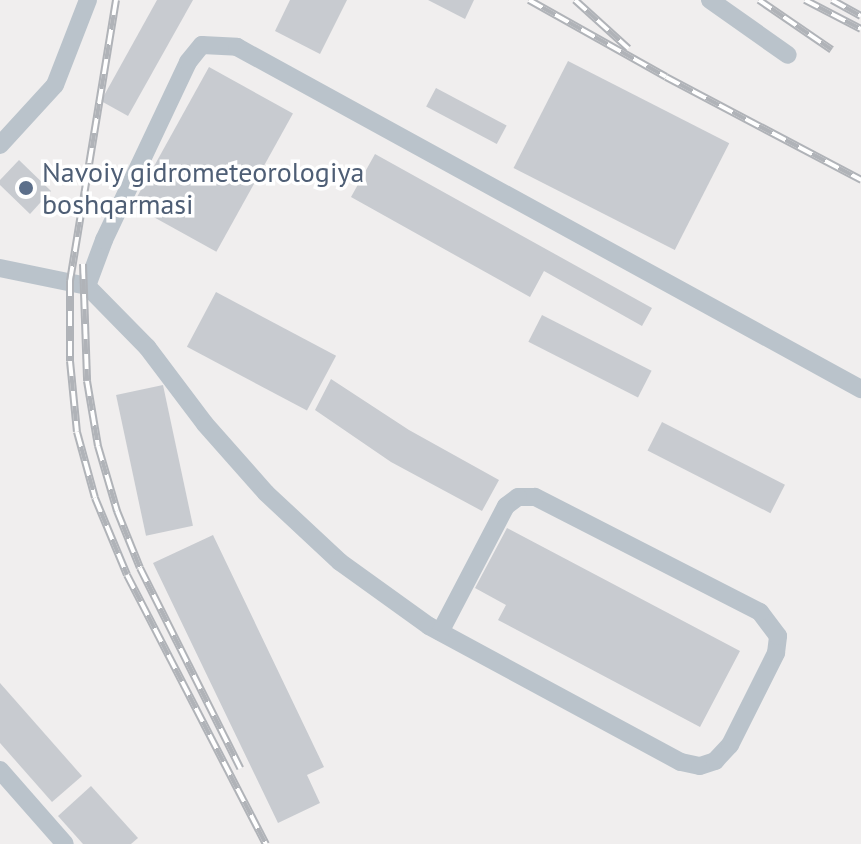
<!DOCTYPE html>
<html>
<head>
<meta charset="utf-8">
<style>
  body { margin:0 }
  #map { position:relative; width:861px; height:844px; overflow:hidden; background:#f0eeee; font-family:"PT Sans",sans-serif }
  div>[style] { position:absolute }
  .building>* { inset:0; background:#c8cbd0; transform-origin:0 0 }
  .minor>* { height:18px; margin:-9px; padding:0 9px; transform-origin:9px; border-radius:9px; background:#bac3cb }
  .rail>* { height:8px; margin-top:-4px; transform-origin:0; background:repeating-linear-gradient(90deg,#fff 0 15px,#b0b3b8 0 30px); box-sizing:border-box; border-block:2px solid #b0b3b8 }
  .dots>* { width:22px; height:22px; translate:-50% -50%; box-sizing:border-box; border:4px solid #fff; border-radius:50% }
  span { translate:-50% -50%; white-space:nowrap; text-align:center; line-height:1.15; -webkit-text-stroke:7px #fff; paint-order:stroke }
  .service-label { font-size:28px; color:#4e5e75 }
  .left { translate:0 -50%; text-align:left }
</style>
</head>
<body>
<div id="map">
  <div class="building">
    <i style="clip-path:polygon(157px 0,193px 0,128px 116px,101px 101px)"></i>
    <i style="clip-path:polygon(290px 0,347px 0,320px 54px,275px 31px)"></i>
    <i style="clip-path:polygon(428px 0,474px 0,465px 19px)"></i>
    <i style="left:568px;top:61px;width:181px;height:120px;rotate:27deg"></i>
    <i style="left:209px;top:67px;width:96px;height:158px;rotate:29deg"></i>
    <i style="left:436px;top:88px;width:80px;height:21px;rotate:28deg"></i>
    <i style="clip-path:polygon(375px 154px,652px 308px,642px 326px,544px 271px,530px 297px,351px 197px)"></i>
    <i style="clip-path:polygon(19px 160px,51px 191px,30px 214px,0 185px,0 180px)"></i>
    <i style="left:216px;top:292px;width:136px;height:62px;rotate:28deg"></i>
    <i style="left:542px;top:315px;width:123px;height:30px;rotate:27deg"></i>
    <i style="clip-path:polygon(331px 379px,409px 430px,499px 480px,482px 511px,391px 462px,315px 410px)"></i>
    <i style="left:163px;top:385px;width:144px;height:48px;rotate:78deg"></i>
    <i style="left:662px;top:422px;width:138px;height:32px;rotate:27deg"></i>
    <i style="clip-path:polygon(507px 528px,740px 651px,700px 727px,498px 620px,506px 605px,475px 588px)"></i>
    <i style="clip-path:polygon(213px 535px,324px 767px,307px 775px,320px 803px,278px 823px,153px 563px)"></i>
    <i style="clip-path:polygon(0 683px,82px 776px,52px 802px,0 743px)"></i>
    <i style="clip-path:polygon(91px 786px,138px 838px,131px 844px,83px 844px,58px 816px)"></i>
  </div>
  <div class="minor">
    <i style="left:710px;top:0;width:95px;rotate:35.2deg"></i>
    <i style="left:0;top:145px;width:81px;rotate:-47.5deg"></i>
    <i style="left:55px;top:85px;width:91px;rotate:-68.8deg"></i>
    <i style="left:0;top:268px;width:89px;rotate:11.7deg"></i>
    <i style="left:87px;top:286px;width:86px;rotate:45.5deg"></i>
    <i style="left:147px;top:347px;width:96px;rotate:53deg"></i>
    <i style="left:205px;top:424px;width:92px;rotate:48.5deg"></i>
    <i style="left:266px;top:493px;width:101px;rotate:43deg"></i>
    <i style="left:340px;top:562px;width:110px;rotate:35.7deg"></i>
    <i style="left:429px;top:626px;width:286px;rotate:28.4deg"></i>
    <i style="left:681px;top:762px;width:19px;rotate:12deg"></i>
    <i style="left:700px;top:766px;width:16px;rotate:-18deg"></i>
    <i style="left:715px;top:761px;width:22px;rotate:-47deg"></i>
    <i style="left:730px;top:745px;width:103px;rotate:-63.4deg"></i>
    <i style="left:776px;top:653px;width:17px;rotate:-83deg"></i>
    <i style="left:778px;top:636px;width:30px;rotate:-127deg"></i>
    <i style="left:760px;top:612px;width:253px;rotate:-152.9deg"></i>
    <i style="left:535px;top:497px;width:17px;rotate:180deg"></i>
    <i style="left:518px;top:497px;width:15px;rotate:143deg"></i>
    <i style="left:506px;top:506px;width:142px;rotate:117.6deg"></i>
    <i style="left:87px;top:286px;width:49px;rotate:-69.7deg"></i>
    <i style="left:104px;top:240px;width:197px;rotate:-64.7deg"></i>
    <i style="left:188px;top:62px;width:22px;rotate:-51deg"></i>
    <i style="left:202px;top:45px;width:35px;rotate:3deg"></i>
    <i style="left:237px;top:47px;width:712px;rotate:28.73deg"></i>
    <i style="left:0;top:770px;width:98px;rotate:48.7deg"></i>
  </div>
  <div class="rail">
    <i style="left:116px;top:0;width:285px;rotate:99.3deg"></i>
    <i style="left:70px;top:281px;width:80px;rotate:90deg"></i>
    <i style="left:70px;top:361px;width:71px;rotate:84.4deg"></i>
    <i style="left:77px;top:432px;width:68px;rotate:74.7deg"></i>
    <i style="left:95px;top:498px;width:83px;rotate:67.4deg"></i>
    <i style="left:127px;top:575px;width:303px;rotate:62.7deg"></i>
    <i style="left:529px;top:0;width:157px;rotate:29.3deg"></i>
    <i style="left:666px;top:77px;width:221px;rotate:27.8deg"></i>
    <i style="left:575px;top:0;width:72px;rotate:42.2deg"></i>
    <i style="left:759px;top:0;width:88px;rotate:34.4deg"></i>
    <i style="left:805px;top:0;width:63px;rotate:27.4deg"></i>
    <i style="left:832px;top:0;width:33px;rotate:29deg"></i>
    <i style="left:83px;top:264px;width:117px;rotate:88deg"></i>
    <i style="left:87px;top:381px;width:66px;rotate:80.4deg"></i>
    <i style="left:98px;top:446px;width:68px;rotate:73.7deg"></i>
    <i style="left:117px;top:511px;width:61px;rotate:68deg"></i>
    <i style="left:140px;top:568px;width:224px;rotate:63.4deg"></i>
  </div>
  <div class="dots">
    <i style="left:26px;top:188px;background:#5c6f8a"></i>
  </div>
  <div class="service-label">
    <span class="left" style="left:42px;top:188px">Navoiy gidrometeorologiya<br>boshqarmasi</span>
  </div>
</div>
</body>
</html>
